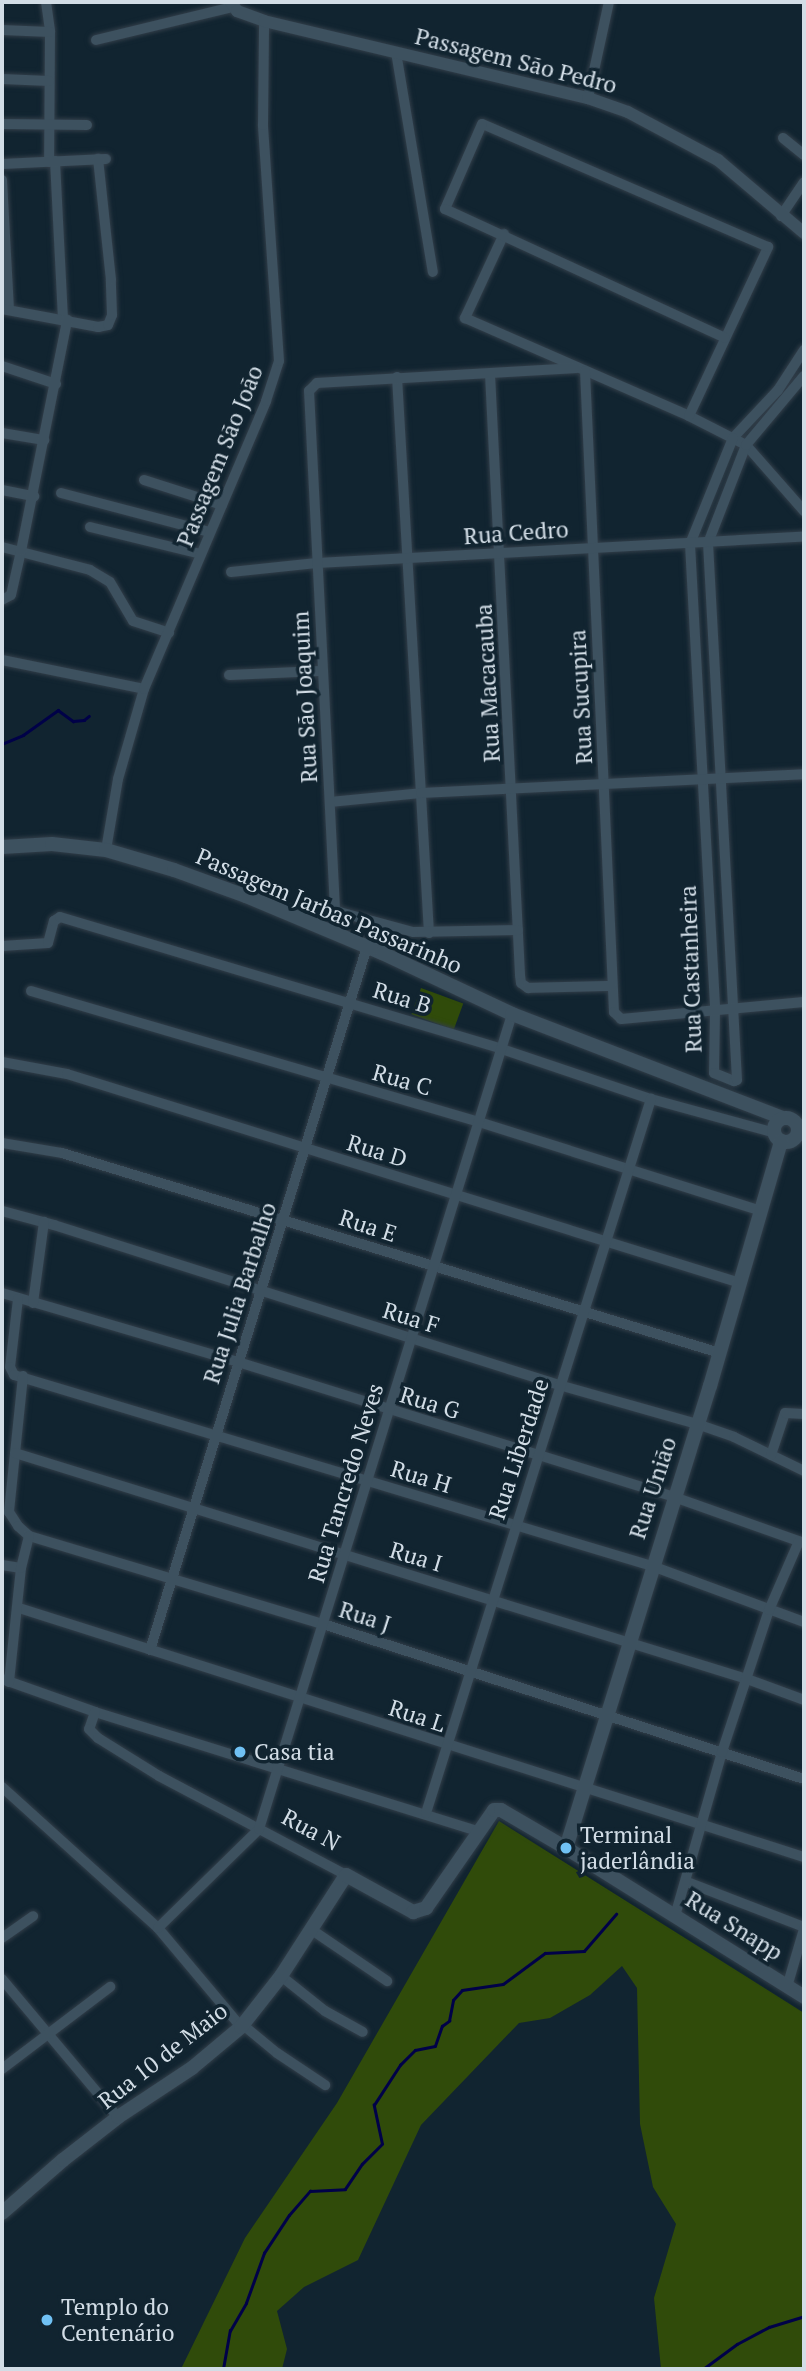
<!DOCTYPE html>
<html>
<head>
<meta charset="utf-8">
<style>
  body { margin:0 }
  #map { position:relative; width:806px; height:2371px; overflow:hidden; background:#112430; font-family:"PT Serif",serif }
  div>[style] { position:absolute }
  .green>* { inset:0; background:#304b0a; transform-origin:0 0 }
  .stream>* { height:2.5px; margin:-1.25px; padding:0 1.25px; transform-origin:1.25px; border-radius:1.25px; background:#000148 }
  .roads { filter:drop-shadow(0 0 2px #323e49) drop-shadow(0 0 2px #323e49) }
  .minor>* { height:10px; margin:-5px; padding:0 5px; transform-origin:5px; border-radius:5px; background:#3d515f }
  .tertiary>* { height:12px; margin:-6px; padding:0 6px; transform-origin:6px; border-radius:6px; background:#3d515f }
  .secondary>* { height:14px; margin:-7px; padding:0 7px; transform-origin:7px; border-radius:7px; background:#3d515f }
  .secondary>.ring { margin:-7px; padding:0; box-sizing:content-box; background:none; border:14px solid #3d515f; border-radius:50% }
  .dots>* { width:19px; height:19px; translate:-50% -50%; box-sizing:border-box; border:4px solid #112430; border-radius:50% }
  span { translate:-50% -50%; white-space:nowrap; text-align:center; line-height:1.15; -webkit-text-stroke:7px #112430; paint-order:stroke }
  .street-label { font-size:23px; color:#d2dde6 }
  .poi-label { font-size:23px; color:#d2dde6 }
  .left { translate:0 -50%; text-align:left }
  .frame { position:absolute; inset:0; border:4px solid #d2dde6; pointer-events:none }
</style>
</head>
<body>
<div id="map">
  <div class="green">
    <i style="left:421px;top:988px;width:45px;height:28px;rotate:20deg"></i>
    <i style="clip-path:polygon(499px 1821px,804px 2013px,804px 2369px,661px 2369px,654px 2298px,676px 2224px,653px 2187px,640px 2124px,637px 1988px,622px 1966px,590px 1995px,550px 2018px,519px 2023px,421px 2125px,358px 2260px,304px 2287px,277px 2311px,287px 2349px,282px 2369px,181px 2369px,245px 2238px,337px 2103px)"></i>
  </div>
  <div class="stream">
    <i style="left:2px;top:744px;width:23px;rotate:-23deg"></i>
    <i style="left:23px;top:735px;width:43px;rotate:-35.5deg"></i>
    <i style="left:58px;top:710px;width:19px;rotate:36deg"></i>
    <i style="left:73px;top:721px;width:11px;rotate:-5deg"></i>
    <i style="left:84px;top:720px;width:6px;rotate:-39deg"></i>
    <i style="left:223px;top:2369px;width:39px;rotate:-80deg"></i>
    <i style="left:230px;top:2331px;width:32px;rotate:-60deg"></i>
    <i style="left:246px;top:2303px;width:53px;rotate:-70.2deg"></i>
    <i style="left:264px;top:2253px;width:45px;rotate:-56.7deg"></i>
    <i style="left:289px;top:2215px;width:32px;rotate:-49deg"></i>
    <i style="left:310px;top:2191px;width:35px;rotate:-3deg"></i>
    <i style="left:345px;top:2189px;width:30px;rotate:-56deg"></i>
    <i style="left:362px;top:2164px;width:28px;rotate:-45deg"></i>
    <i style="left:382px;top:2144px;width:40px;rotate:-102deg"></i>
    <i style="left:374px;top:2105px;width:48px;rotate:-57deg"></i>
    <i style="left:400px;top:2065px;width:21px;rotate:-45deg"></i>
    <i style="left:415px;top:2050px;width:20px;rotate:-11deg"></i>
    <i style="left:435px;top:2046px;width:21px;rotate:-71deg"></i>
    <i style="left:442px;top:2026px;width:9px;rotate:-36deg"></i>
    <i style="left:449px;top:2021px;width:21px;rotate:-79deg"></i>
    <i style="left:453px;top:2000px;width:13px;rotate:-48deg"></i>
    <i style="left:462px;top:1990px;width:41px;rotate:-8.3deg"></i>
    <i style="left:503px;top:1984px;width:52px;rotate:-36.4deg"></i>
    <i style="left:545px;top:1953px;width:39px;rotate:-3deg"></i>
    <i style="left:584px;top:1951px;width:49px;rotate:-49.1deg"></i>
    <i style="left:703px;top:2369px;width:42px;rotate:-36.3deg"></i>
    <i style="left:737px;top:2344px;width:36px;rotate:-28deg"></i>
    <i style="left:769px;top:2327px;width:37px;rotate:-17deg"></i>
  </div>
  <div class="roads">
    <div class="minor">
      <i style="left:46px;top:2px;width:30px;rotate:82deg"></i>
      <i style="left:50px;top:32px;width:130px;rotate:90.4deg"></i>
      <i style="left:2px;top:30px;width:48px;rotate:2.4deg"></i>
      <i style="left:96px;top:40px;width:140px;rotate:-13.6deg"></i>
      <i style="left:396px;top:52px;width:223px;rotate:80.5deg"></i>
      <i style="left:2px;top:79px;width:47px;rotate:2.4deg"></i>
      <i style="left:588px;top:98px;width:98px;rotate:-77.7deg"></i>
      <i style="left:2px;top:124px;width:85px;rotate:0.7deg"></i>
      <i style="left:783px;top:138px;width:27px;rotate:39deg"></i>
      <i style="left:55px;top:161px;width:159px;rotate:87.1deg"></i>
      <i style="left:2px;top:164px;width:104px;rotate:-2.8deg"></i>
      <i style="left:2px;top:180px;width:130px;rotate:86.9deg"></i>
      <i style="left:781px;top:216px;width:41px;rotate:-55.9deg"></i>
      <i style="left:504px;top:234px;width:93px;rotate:114.9deg"></i>
      <i style="left:465px;top:318px;width:244px;rotate:23.6deg"></i>
      <i style="left:689px;top:416px;width:64px;rotate:27deg"></i>
      <i style="left:746px;top:445px;width:88px;rotate:48.7deg"></i>
      <i style="left:2px;top:309px;width:98px;rotate:10.6deg"></i>
      <i style="left:98px;top:327px;width:10px;rotate:-11deg"></i>
      <i style="left:108px;top:325px;width:11px;rotate:-68deg"></i>
      <i style="left:112px;top:315px;width:35px;rotate:-92deg"></i>
      <i style="left:111px;top:280px;width:122px;rotate:-96.1deg"></i>
      <i style="left:804px;top:350px;width:48px;rotate:123deg"></i>
      <i style="left:778px;top:390px;width:66px;rotate:133.2deg"></i>
      <i style="left:733px;top:438px;width:114px;rotate:112.1deg"></i>
      <i style="left:690px;top:544px;width:468px;rotate:86.9deg"></i>
      <i style="left:715px;top:1011px;width:62px;rotate:90.9deg"></i>
      <i style="left:714px;top:1073px;width:22px;rotate:22deg"></i>
      <i style="left:734px;top:1081px;width:3px;rotate:-18deg"></i>
      <i style="left:737px;top:1080px;width:538px;rotate:-93.09deg"></i>
      <i style="left:708px;top:543px;width:105px;rotate:-68.8deg"></i>
      <i style="left:746px;top:445px;width:90px;rotate:-50deg"></i>
      <i style="left:2px;top:366px;width:57px;rotate:18.4deg"></i>
      <i style="left:585px;top:371px;width:642px;rotate:87.41deg"></i>
      <i style="left:614px;top:1012px;width:10px;rotate:45deg"></i>
      <i style="left:621px;top:1019px;width:184px;rotate:-5.3deg"></i>
      <i style="left:490px;top:374px;width:602px;rotate:87.14deg"></i>
      <i style="left:520px;top:975px;width:8px;rotate:83deg"></i>
      <i style="left:521px;top:983px;width:9px;rotate:36deg"></i>
      <i style="left:528px;top:988px;width:84px;rotate:-1.4deg"></i>
      <i style="left:397px;top:377px;width:557px;rotate:86.71deg"></i>
      <i style="left:689px;top:416px;width:187px;rotate:-64.9deg"></i>
      <i style="left:768px;top:247px;width:311px;rotate:-156.7deg"></i>
      <i style="left:482px;top:124px;width:93px;rotate:113.5deg"></i>
      <i style="left:445px;top:209px;width:308px;rotate:24.7deg"></i>
      <i style="left:2px;top:433px;width:43px;rotate:9.5deg"></i>
      <i style="left:144px;top:480px;width:82px;rotate:17.8deg"></i>
      <i style="left:2px;top:490px;width:33px;rotate:11deg"></i>
      <i style="left:61px;top:493px;width:154px;rotate:14.7deg"></i>
      <i style="left:90px;top:527px;width:114px;rotate:13.7deg"></i>
      <i style="left:2px;top:547px;width:91px;rotate:14.6deg"></i>
      <i style="left:90px;top:570px;width:23px;rotate:31deg"></i>
      <i style="left:110px;top:582px;width:45px;rotate:59.5deg"></i>
      <i style="left:133px;top:621px;width:38px;rotate:18deg"></i>
      <i style="left:231px;top:572px;width:86px;rotate:-6deg"></i>
      <i style="left:317px;top:563px;width:488px;rotate:-3.1deg"></i>
      <i style="left:2px;top:600px;width:10px;rotate:-29deg"></i>
      <i style="left:11px;top:595px;width:45px;rotate:-77.2deg"></i>
      <i style="left:21px;top:551px;width:236px;rotate:-78.7deg"></i>
      <i style="left:2px;top:660px;width:145px;rotate:11.5deg"></i>
      <i style="left:229px;top:675px;width:92px;rotate:-2.5deg"></i>
      <i style="left:330px;top:802px;width:91px;rotate:-5.6deg"></i>
      <i style="left:421px;top:793px;width:383px;rotate:-2.8deg"></i>
      <i style="left:106px;top:850px;width:72px;rotate:-80.4deg"></i>
      <i style="left:118px;top:779px;width:94px;rotate:-73.9deg"></i>
      <i style="left:144px;top:689px;width:313px;rotate:-67deg"></i>
      <i style="left:266px;top:401px;width:42px;rotate:-72deg"></i>
      <i style="left:279px;top:361px;width:237px;rotate:-93.9deg"></i>
      <i style="left:263px;top:125px;width:104px;rotate:-89.4deg"></i>
      <i style="left:518px;top:930px;width:105px;rotate:178.9deg"></i>
      <i style="left:413px;top:932px;width:77px;rotate:-164.9deg"></i>
      <i style="left:339px;top:912px;width:5px;rotate:-143deg"></i>
      <i style="left:335px;top:909px;width:519px;rotate:-92.87deg"></i>
      <i style="left:309px;top:391px;width:11px;rotate:-45deg"></i>
      <i style="left:317px;top:383px;width:260px;rotate:-3.3deg"></i>
      <i style="left:2px;top:946px;width:46px;rotate:-3.7deg"></i>
      <i style="left:48px;top:943px;width:23px;rotate:-75deg"></i>
      <i style="left:54px;top:921px;width:7px;rotate:-34deg"></i>
      <i style="left:60px;top:917px;width:461px;rotate:16.6deg"></i>
      <i style="left:502px;top:1049px;width:157px;rotate:18.6deg"></i>
      <i style="left:651px;top:1099px;width:129px;rotate:15.3deg"></i>
      <i style="left:31px;top:991px;width:467px;rotate:16.3deg"></i>
      <i style="left:479px;top:1122px;width:297px;rotate:17.5deg"></i>
      <i style="left:2px;top:1062px;width:66px;rotate:10.5deg"></i>
      <i style="left:67px;top:1074px;width:705px;rotate:17.25deg"></i>
      <i style="left:2px;top:1143px;width:61px;rotate:9.5deg"></i>
      <i style="left:62px;top:1153px;width:688px;rotate:16.91deg"></i>
      <i style="left:2px;top:1211px;width:54px;rotate:15.1deg"></i>
      <i style="left:54px;top:1225px;width:530px;rotate:17.58deg"></i>
      <i style="left:559px;top:1385px;width:143px;rotate:15.8deg"></i>
      <i style="left:697px;top:1424px;width:39px;rotate:19deg"></i>
      <i style="left:734px;top:1437px;width:78px;rotate:25.9deg"></i>
      <i style="left:2px;top:1293px;width:246px;rotate:16.3deg"></i>
      <i style="left:238px;top:1362px;width:456px;rotate:17.2deg"></i>
      <i style="left:674px;top:1497px;width:138px;rotate:19.5deg"></i>
      <i style="left:18px;top:1299px;width:68px;rotate:96.7deg"></i>
      <i style="left:10px;top:1367px;width:9px;rotate:63deg"></i>
      <i style="left:14px;top:1375px;width:666px;rotate:16.67deg"></i>
      <i style="left:652px;top:1566px;width:162px;rotate:20.2deg"></i>
      <i style="left:33px;top:1303px;width:82px;rotate:-82.3deg"></i>
      <i style="left:23px;top:1376px;width:137px;rotate:95.9deg"></i>
      <i style="left:9px;top:1512px;width:17px;rotate:57deg"></i>
      <i style="left:18px;top:1526px;width:15px;rotate:42deg"></i>
      <i style="left:29px;top:1536px;width:307px;rotate:16.7deg"></i>
      <i style="left:323px;top:1624px;width:505px;rotate:17.86deg"></i>
      <i style="left:15px;top:1453px;width:766px;rotate:17.16deg"></i>
      <i style="left:747px;top:1679px;width:61px;rotate:20.2deg"></i>
      <i style="left:771px;top:1455px;width:44px;rotate:-71.6deg"></i>
      <i style="left:785px;top:1413px;width:19px;rotate:3deg"></i>
      <i style="left:2px;top:1565px;width:19px;rotate:9deg"></i>
      <i style="left:19px;top:1608px;width:824px;rotate:17.6deg"></i>
      <i style="left:150px;top:1650px;width:736px;rotate:-72.85deg"></i>
      <i style="left:2px;top:1679px;width:99px;rotate:19.5deg"></i>
      <i style="left:95px;top:1712px;width:403px;rotate:17.3deg"></i>
      <i style="left:9px;top:1682px;width:115px;rotate:-84deg"></i>
      <i style="left:21px;top:1568px;width:33px;rotate:-76deg"></i>
      <i style="left:95px;top:1712px;width:18px;rotate:109deg"></i>
      <i style="left:89px;top:1729px;width:13px;rotate:45deg"></i>
      <i style="left:98px;top:1738px;width:72px;rotate:31.9deg"></i>
      <i style="left:159px;top:1776px;width:212px;rotate:27.9deg"></i>
      <i style="left:2px;top:1787px;width:210px;rotate:42.1deg"></i>
      <i style="left:158px;top:1928px;width:129px;rotate:50deg"></i>
      <i style="left:426px;top:1813px;width:749px;rotate:-72.51deg"></i>
      <i style="left:687px;top:1882px;width:125px;rotate:21deg"></i>
      <i style="left:675px;top:1916px;width:171px;rotate:-74deg"></i>
      <i style="left:722px;top:1752px;width:150px;rotate:-71.7deg"></i>
      <i style="left:769px;top:1610px;width:75px;rotate:-66.5deg"></i>
      <i style="left:158px;top:1928px;width:141px;rotate:-44.4deg"></i>
      <i style="left:259px;top:1829px;width:853px;rotate:-72.75deg"></i>
      <i style="left:312px;top:1930px;width:91px;rotate:34.2deg"></i>
      <i style="left:2px;top:1938px;width:38px;rotate:-35deg"></i>
      <i style="left:281px;top:1976px;width:56px;rotate:38.5deg"></i>
      <i style="left:325px;top:2011px;width:43px;rotate:28.9deg"></i>
      <i style="left:2px;top:1979px;width:180px;rotate:50deg"></i>
      <i style="left:787px;top:1987px;width:60px;rotate:-73.7deg"></i>
      <i style="left:243px;top:2025px;width:44px;rotate:39.5deg"></i>
      <i style="left:277px;top:2053px;width:58px;rotate:33.7deg"></i>
      <i style="left:2px;top:2069px;width:136px;rotate:-37.2deg"></i>
    </div>
    <div class="tertiary">
      <i style="left:231px;top:2px;width:11px;rotate:56deg"></i>
      <i style="left:237px;top:11px;width:29px;rotate:20deg"></i>
      <i style="left:264px;top:21px;width:333px;rotate:13.4deg"></i>
      <i style="left:588px;top:98px;width:42px;rotate:19.3deg"></i>
      <i style="left:628px;top:112px;width:102px;rotate:28.1deg"></i>
      <i style="left:718px;top:160px;width:113px;rotate:40.3deg"></i>
      <i style="left:797px;top:1125px;width:7px;rotate:8deg"></i>
      <i style="left:797px;top:1134px;width:7px;rotate:8deg"></i>
    </div>
    <div class="secondary">
      <i style="left:2px;top:847px;width:50px;rotate:-3.4deg"></i>
      <i style="left:52px;top:844px;width:54px;rotate:6.3deg"></i>
      <i style="left:106px;top:850px;width:71px;rotate:16.4deg"></i>
      <i style="left:174px;top:870px;width:77px;rotate:19.9deg"></i>
      <i style="left:246px;top:896px;width:147px;rotate:22.7deg"></i>
      <i style="left:382px;top:953px;width:144px;rotate:25.1deg"></i>
      <i style="left:512px;top:1014px;width:290px;rotate:21deg"></i>
      <i class="ring" style="left:774px;top:1118px;width:10px;height:10px"></i>
      <i style="left:566px;top:1848px;width:484px;rotate:-72.7deg"></i>
      <i style="left:710px;top:1386px;width:255px;rotate:-73.8deg"></i>
      <i style="left:2px;top:2213px;width:81px;rotate:-41deg"></i>
      <i style="left:63px;top:2160px;width:70px;rotate:-38deg"></i>
      <i style="left:118px;top:2117px;width:89px;rotate:-33.5deg"></i>
      <i style="left:192px;top:2068px;width:64px;rotate:-39.9deg"></i>
      <i style="left:241px;top:2027px;width:65px;rotate:-51.9deg"></i>
      <i style="left:281px;top:1976px;width:120px;rotate:-57.2deg"></i>
      <i style="left:346px;top:1875px;width:77px;rotate:28.9deg"></i>
      <i style="left:413px;top:1912px;width:14px;rotate:-17deg"></i>
      <i style="left:426px;top:1908px;width:119px;rotate:-55.2deg"></i>
      <i style="left:494px;top:1810px;width:7px"></i>
      <i style="left:501px;top:1810px;width:75px;rotate:30.3deg"></i>
      <i style="left:566px;top:1848px;width:281px;rotate:32deg"></i>
    </div>
  </div>
  <div class="dots">
    <i style="left:240px;top:1752px;background:#70c1f4"></i>
    <i style="left:566px;top:1848px;background:#70c1f4"></i>
    <i style="left:47px;top:2320px;background:#70c1f4"></i>
  </div>
  <div class="street-label">
    <span style="left:516px;top:61px;rotate:14deg">Passagem São Pedro</span>
    <span style="left:220px;top:456px;rotate:-68deg">Passagem São João</span>
    <span style="left:516px;top:533px;rotate:-4deg">Rua Cedro</span>
    <span style="left:488px;top:683px;rotate:-93deg">Rua Macacauba</span>
    <span style="left:305px;top:697px;rotate:-93deg">Rua São Joaquim</span>
    <span style="left:581px;top:697px;rotate:-93deg">Rua Sucupira</span>
    <span style="left:329px;top:911px;rotate:23deg">Passagem Jarbas Passarinho</span>
    <span style="left:691px;top:969px;rotate:-92deg">Rua Castanheira</span>
    <span style="left:402px;top:998px;rotate:17deg">Rua B</span>
    <span style="left:402px;top:1080px;rotate:16deg">Rua C</span>
    <span style="left:377px;top:1151px;rotate:17deg">Rua D</span>
    <span style="left:368px;top:1226px;rotate:18deg">Rua E</span>
    <span style="left:240px;top:1293px;rotate:-72deg">Rua Julia Barbalho</span>
    <span style="left:411px;top:1318px;rotate:17deg">Rua F</span>
    <span style="left:430px;top:1403px;rotate:17deg">Rua G</span>
    <span style="left:519px;top:1449px;rotate:-72deg">Rua Liberdade</span>
    <span style="left:421px;top:1477px;rotate:17deg">Rua H</span>
    <span style="left:346px;top:1483px;rotate:-73deg">Rua Tancredo Neves</span>
    <span style="left:653px;top:1488px;rotate:-72deg">Rua União</span>
    <span style="left:416px;top:1557px;rotate:17deg">Rua I</span>
    <span style="left:365px;top:1617px;rotate:18deg">Rua J</span>
    <span style="left:417px;top:1716px;rotate:18deg">Rua L</span>
    <span style="left:311px;top:1830px;rotate:28deg">Rua N</span>
    <span style="left:734px;top:1926px;rotate:32deg">Rua Snapp</span>
    <span style="left:163px;top:2056px;rotate:-38deg">Rua 10 de Maio</span>
  </div>
  <div class="poi-label">
    <span class="left" style="left:254px;top:1752px">Casa tia</span>
    <span class="left" style="left:580px;top:1848px">Terminal<br>jaderlândia</span>
    <span class="left" style="left:61px;top:2320px">Templo do<br>Centenário</span>
  </div>
  <div class="frame"></div>
</div>
</body>
</html>
